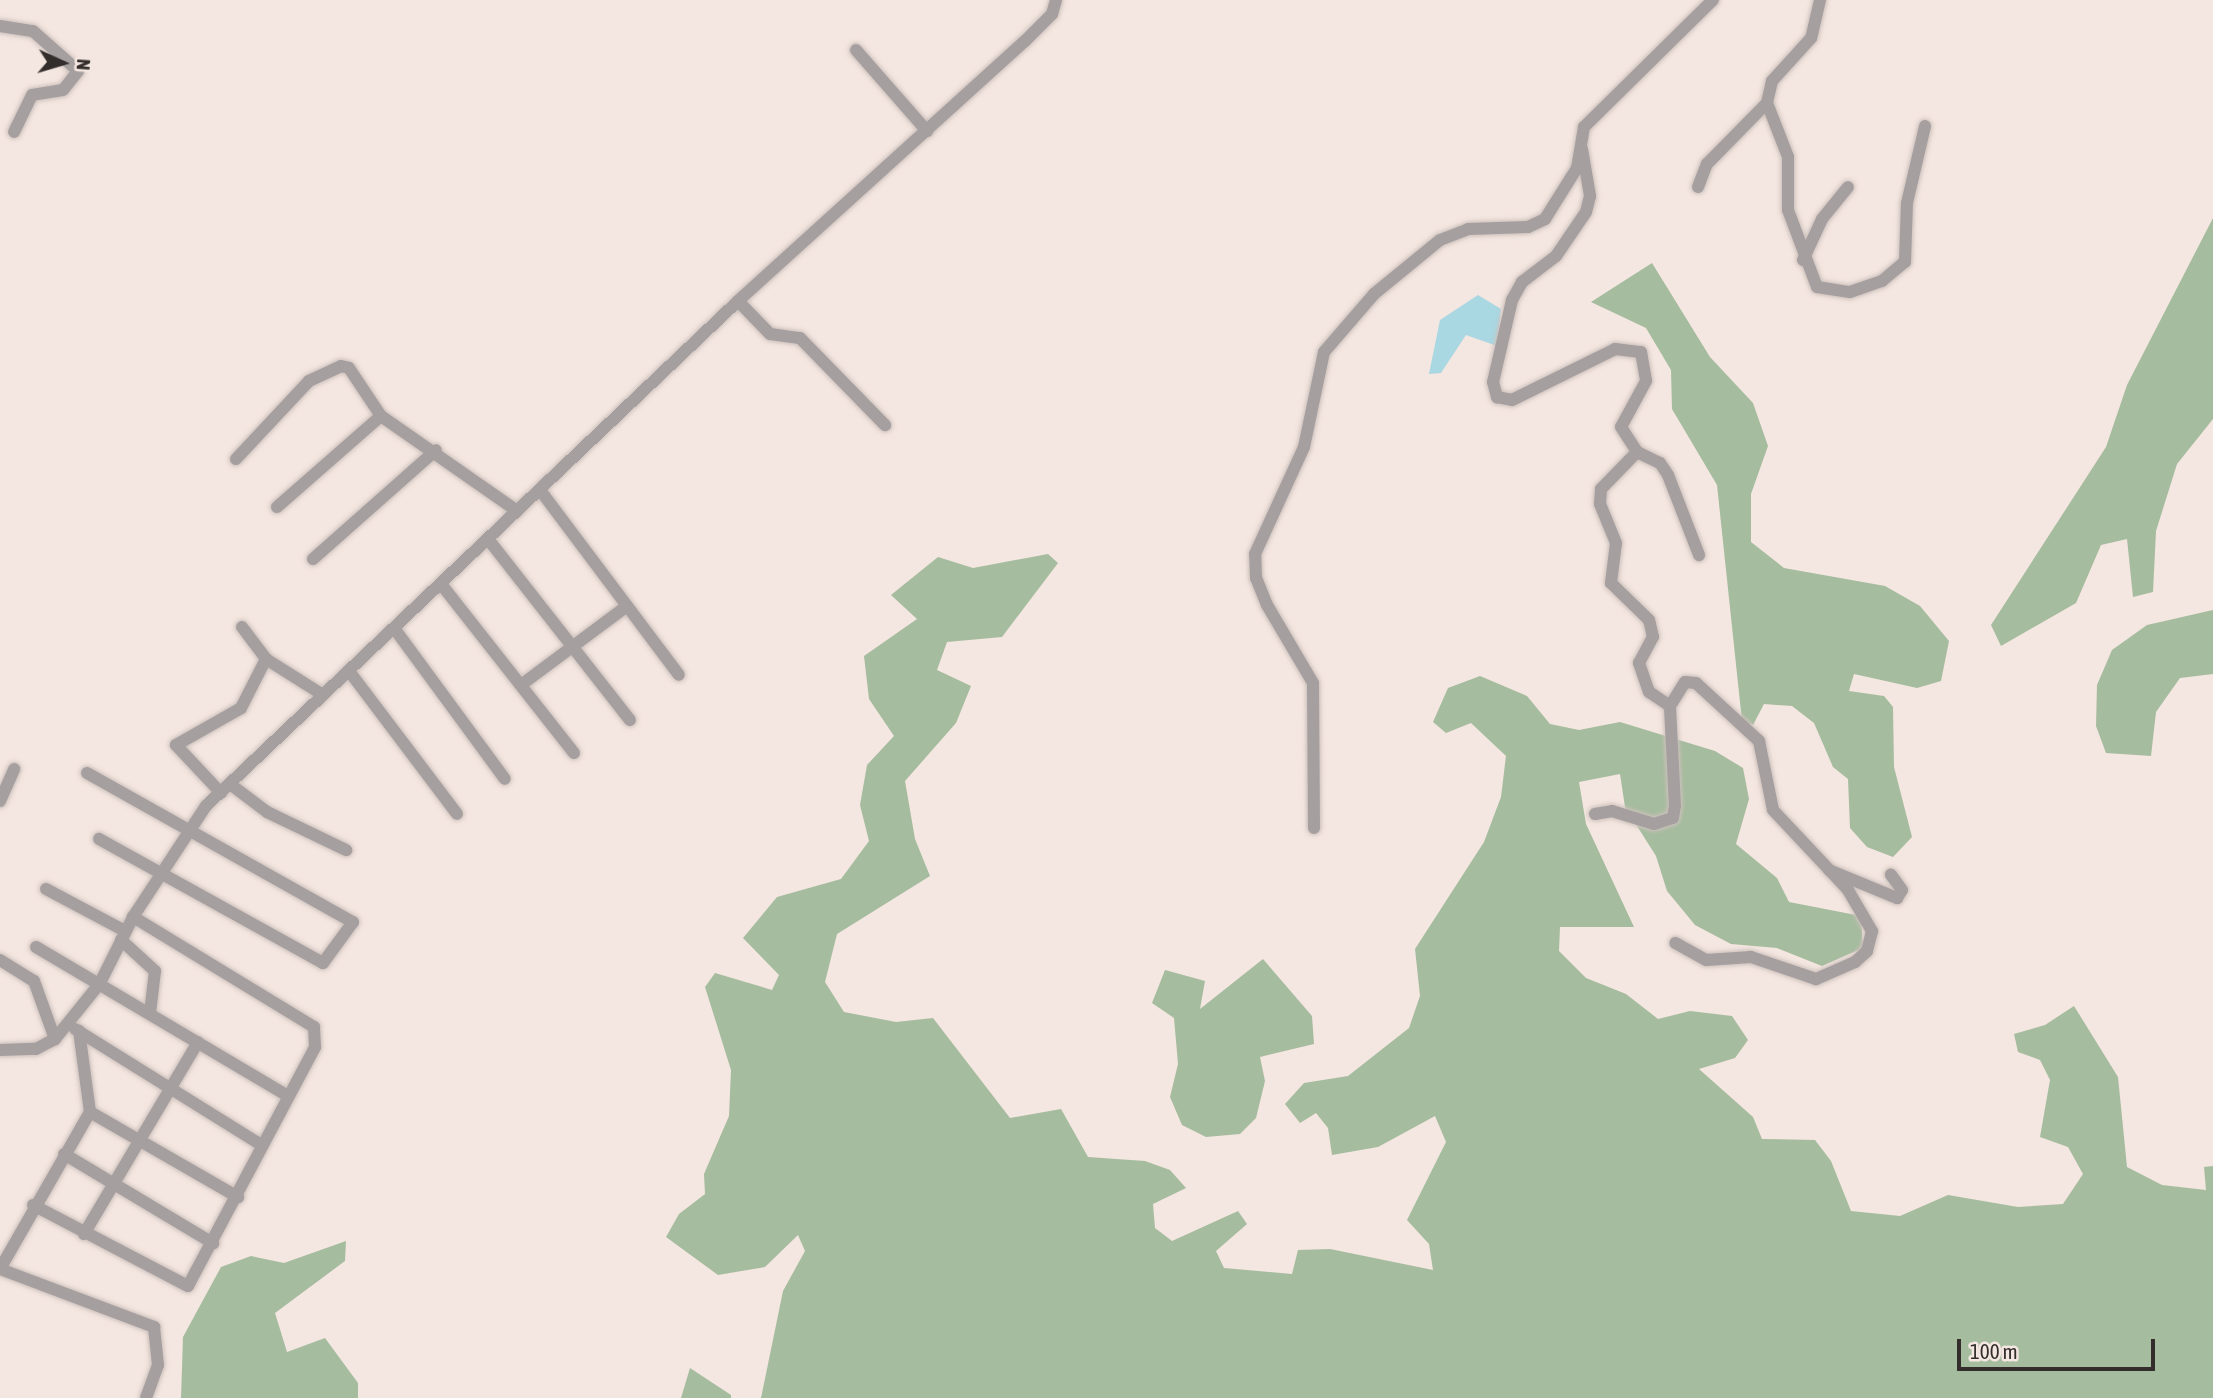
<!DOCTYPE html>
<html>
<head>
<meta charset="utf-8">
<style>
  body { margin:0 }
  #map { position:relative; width:2213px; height:1398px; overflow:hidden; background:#f4e6e0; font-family:"Asap Condensed",sans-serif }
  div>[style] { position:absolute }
  .forest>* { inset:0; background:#a5bc9e }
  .water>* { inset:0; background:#a9d7e2 }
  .roads { filter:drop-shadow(0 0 2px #cdc1bc) drop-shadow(0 0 2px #cdc1bc) }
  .minor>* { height:12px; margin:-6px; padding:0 6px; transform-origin:6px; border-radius:6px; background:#a69f9f }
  span { translate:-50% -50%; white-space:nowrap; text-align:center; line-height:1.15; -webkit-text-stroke:7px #f4e6e0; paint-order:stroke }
  .north { position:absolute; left:28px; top:28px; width:70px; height:70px; -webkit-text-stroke:5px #f4e6e0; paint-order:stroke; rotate:94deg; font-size:19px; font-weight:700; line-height:28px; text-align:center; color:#332e2b }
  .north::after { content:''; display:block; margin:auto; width:24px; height:32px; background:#332e2b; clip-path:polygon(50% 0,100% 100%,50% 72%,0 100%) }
  .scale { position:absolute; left:1957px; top:1339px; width:198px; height:32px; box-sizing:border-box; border:4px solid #332e2b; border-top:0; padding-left:9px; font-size:21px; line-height:24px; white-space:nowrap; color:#332e2b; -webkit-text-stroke:5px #f4e6e0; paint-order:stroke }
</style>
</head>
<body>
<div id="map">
  <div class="forest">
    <i style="clip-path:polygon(2213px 218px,2213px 419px,2177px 464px,2156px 531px,2153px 592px,2133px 597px,2127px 539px,2101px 545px,2076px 603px,2001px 646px,1991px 625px,2106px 447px,2127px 385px)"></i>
    <i style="clip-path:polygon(1652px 263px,1710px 357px,1753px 403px,1768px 446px,1751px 494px,1751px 542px,1784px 568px,1885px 586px,1920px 606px,1949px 641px,1941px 681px,1917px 688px,1854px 674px,1849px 691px,1884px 696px,1893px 707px,1894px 767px,1912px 837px,1893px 857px,1867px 847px,1850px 828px,1848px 779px,1833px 767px,1814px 723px,1792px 706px,1764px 704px,1753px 725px,1742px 721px,1717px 485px,1672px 409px,1671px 370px,1646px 328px,1591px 302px)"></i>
    <i style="clip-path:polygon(1048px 554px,1058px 563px,1002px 637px,947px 642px,937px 670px,971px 686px,956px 723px,905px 781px,915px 839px,930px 876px,837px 934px,825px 982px,844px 1012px,896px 1022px,933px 1018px,1010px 1118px,1061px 1109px,1088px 1157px,1145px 1161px,1170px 1170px,1186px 1188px,1153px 1204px,1155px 1228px,1172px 1241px,1238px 1211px,1247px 1224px,1216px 1251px,1224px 1268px,1292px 1274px,1298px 1250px,1330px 1249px,1433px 1270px,1429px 1244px,1407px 1220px,1446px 1142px,1435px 1116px,1378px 1147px,1332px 1155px,1328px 1128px,1316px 1113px,1300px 1123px,1285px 1104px,1304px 1083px,1348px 1076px,1409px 1028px,1420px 996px,1415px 949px,1484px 842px,1501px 797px,1506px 756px,1471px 723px,1446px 733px,1433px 722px,1448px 688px,1480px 676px,1527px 696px,1550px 724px,1579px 730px,1620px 722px,1715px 751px,1743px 768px,1749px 799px,1736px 844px,1777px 878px,1789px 902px,1861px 916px,1863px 948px,1822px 966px,1777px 948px,1731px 944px,1695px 925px,1667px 891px,1656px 856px,1625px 807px,1620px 774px,1579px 782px,1586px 824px,1634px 927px,1560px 927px,1559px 951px,1586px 978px,1626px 994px,1658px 1019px,1690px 1011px,1732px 1016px,1748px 1040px,1735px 1058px,1699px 1069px,1753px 1117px,1762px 1139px,1815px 1140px,1831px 1161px,1851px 1211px,1900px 1216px,1948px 1195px,2018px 1207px,2063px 1204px,2083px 1174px,2068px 1147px,2040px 1137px,2050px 1080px,2040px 1060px,2018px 1052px,2014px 1034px,2045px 1025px,2074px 1006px,2118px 1077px,2127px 1167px,2162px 1185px,2206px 1190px,2204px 1167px,2213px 1166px,2213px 1398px,761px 1398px,783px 1291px,805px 1251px,798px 1235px,765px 1267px,718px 1275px,666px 1237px,679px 1214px,705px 1194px,704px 1174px,729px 1116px,731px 1070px,705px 987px,715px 973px,772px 990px,779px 975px,743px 938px,777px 897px,841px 879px,869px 841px,860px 805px,867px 765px,894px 736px,869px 699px,864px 656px,917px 619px,891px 595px,938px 557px,973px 568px)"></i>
    <i style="clip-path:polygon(2213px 610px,2213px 674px,2180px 678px,2156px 712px,2151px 756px,2106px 753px,2096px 726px,2097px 685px,2112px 650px,2147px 625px)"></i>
    <i style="clip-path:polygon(1263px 959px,1312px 1016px,1314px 1044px,1260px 1057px,1265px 1081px,1256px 1118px,1240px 1134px,1206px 1137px,1182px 1125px,1170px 1097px,1178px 1064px,1174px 1018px,1152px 1003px,1165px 970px,1205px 981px,1200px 1009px)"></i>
    <i style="clip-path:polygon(346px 1241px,345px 1261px,275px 1313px,287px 1352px,325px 1338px,358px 1383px,358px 1398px,181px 1398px,183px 1337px,221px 1267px,251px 1256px,284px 1263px)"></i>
    <i style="clip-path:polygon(690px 1368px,731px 1395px,731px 1398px,681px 1398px)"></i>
  </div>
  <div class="water">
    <i style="clip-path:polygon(1478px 295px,1501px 309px,1497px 346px,1466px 335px,1441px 373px,1429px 374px,1440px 320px)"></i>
  </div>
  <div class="roads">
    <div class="minor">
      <i style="left:1820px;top:0;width:39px;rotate:103deg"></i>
      <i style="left:1811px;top:38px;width:58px;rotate:132.2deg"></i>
      <i style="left:1772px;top:81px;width:23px;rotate:103deg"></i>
      <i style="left:1767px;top:103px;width:58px;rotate:68.7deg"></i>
      <i style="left:1788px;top:157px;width:53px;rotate:90deg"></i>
      <i style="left:1788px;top:210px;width:82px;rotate:69.4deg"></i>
      <i style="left:1817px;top:287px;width:33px;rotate:9deg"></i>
      <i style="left:1850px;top:292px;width:34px;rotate:-19deg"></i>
      <i style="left:1882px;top:281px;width:30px;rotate:-40deg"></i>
      <i style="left:1905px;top:262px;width:59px;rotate:-88.1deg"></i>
      <i style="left:1907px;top:203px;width:79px;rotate:-76.8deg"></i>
      <i style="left:0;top:26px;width:33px;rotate:9deg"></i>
      <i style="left:33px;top:31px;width:60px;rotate:41.6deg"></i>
      <i style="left:78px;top:71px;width:24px;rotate:128deg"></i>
      <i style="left:63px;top:90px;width:31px;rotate:171deg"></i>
      <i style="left:32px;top:95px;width:41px;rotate:115.9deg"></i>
      <i style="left:856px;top:50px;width:108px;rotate:48.8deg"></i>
      <i style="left:1582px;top:149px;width:48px;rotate:80.3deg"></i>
      <i style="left:1590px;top:196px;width:16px;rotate:104deg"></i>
      <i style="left:1586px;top:212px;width:53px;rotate:124.3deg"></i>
      <i style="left:1556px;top:256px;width:43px;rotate:142.6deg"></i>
      <i style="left:1522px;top:282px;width:21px;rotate:119deg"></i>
      <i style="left:1512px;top:300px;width:84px;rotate:103deg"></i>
      <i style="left:1493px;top:382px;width:16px;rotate:75deg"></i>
      <i style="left:1497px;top:397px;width:15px;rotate:11deg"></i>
      <i style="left:1512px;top:400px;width:115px;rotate:-26.3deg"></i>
      <i style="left:1615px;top:349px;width:26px;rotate:7deg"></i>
      <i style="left:1641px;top:352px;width:29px;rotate:80deg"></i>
      <i style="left:1646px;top:381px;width:52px;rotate:118.5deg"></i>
      <i style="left:1621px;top:427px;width:30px;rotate:57deg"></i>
      <i style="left:1637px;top:452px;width:25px;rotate:26deg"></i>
      <i style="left:1660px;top:463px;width:14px;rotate:56deg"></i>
      <i style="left:1668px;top:475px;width:86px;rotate:68.8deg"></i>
      <i style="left:1698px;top:187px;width:25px;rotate:-69deg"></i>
      <i style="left:1707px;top:164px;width:86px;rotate:-45.5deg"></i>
      <i style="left:1803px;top:260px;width:45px;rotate:-65.1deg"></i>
      <i style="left:1822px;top:219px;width:41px;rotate:-50.9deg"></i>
      <i style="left:738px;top:301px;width:46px;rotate:45.9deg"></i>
      <i style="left:770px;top:334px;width:30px;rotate:8deg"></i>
      <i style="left:800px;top:338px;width:122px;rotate:45.7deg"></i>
      <i style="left:236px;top:459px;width:107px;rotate:-46.9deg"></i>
      <i style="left:309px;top:381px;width:35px;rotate:-25deg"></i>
      <i style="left:341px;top:366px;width:8px;rotate:14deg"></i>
      <i style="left:349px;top:368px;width:58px;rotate:56.3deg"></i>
      <i style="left:381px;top:416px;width:166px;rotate:34.9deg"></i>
      <i style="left:540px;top:490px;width:231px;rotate:53.1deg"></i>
      <i style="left:277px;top:507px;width:138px;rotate:-41.2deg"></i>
      <i style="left:488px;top:539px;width:230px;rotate:51.9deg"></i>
      <i style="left:313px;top:559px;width:164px;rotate:-41.5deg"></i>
      <i style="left:441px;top:584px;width:215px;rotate:51.8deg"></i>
      <i style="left:242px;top:627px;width:40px;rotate:53deg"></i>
      <i style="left:266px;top:659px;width:67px;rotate:32.3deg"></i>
      <i style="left:394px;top:628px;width:187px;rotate:53.7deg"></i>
      <i style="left:349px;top:671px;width:179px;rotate:52.9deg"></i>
      <i style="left:521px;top:685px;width:132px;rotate:-36.7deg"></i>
      <i style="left:1670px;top:706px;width:28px;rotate:-58deg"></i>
      <i style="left:1685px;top:682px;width:11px;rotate:5deg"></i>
      <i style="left:1696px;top:683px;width:86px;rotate:42.6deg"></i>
      <i style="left:1759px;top:741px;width:70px;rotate:78.5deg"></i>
      <i style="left:1773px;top:810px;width:110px;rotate:46.8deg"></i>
      <i style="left:1848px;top:890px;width:48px;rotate:59.7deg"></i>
      <i style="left:1872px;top:931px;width:21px;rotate:104deg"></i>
      <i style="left:1867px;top:951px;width:16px;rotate:137deg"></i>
      <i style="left:1855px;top:962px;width:43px;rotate:156.4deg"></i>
      <i style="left:1816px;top:979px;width:69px;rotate:-161.3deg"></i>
      <i style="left:1751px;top:957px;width:45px;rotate:176.2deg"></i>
      <i style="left:1706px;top:960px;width:35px;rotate:-151deg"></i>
      <i style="left:87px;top:773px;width:305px;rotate:29.3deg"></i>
      <i style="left:353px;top:922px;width:51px;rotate:126.2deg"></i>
      <i style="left:323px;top:963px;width:256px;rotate:-151deg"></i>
      <i style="left:230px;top:784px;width:46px;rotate:37.1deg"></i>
      <i style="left:267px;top:812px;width:88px;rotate:25.7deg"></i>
      <i style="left:221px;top:793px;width:66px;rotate:-133.2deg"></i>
      <i style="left:176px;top:745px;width:75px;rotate:-29.6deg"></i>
      <i style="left:241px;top:708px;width:55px;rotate:-63deg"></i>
      <i style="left:0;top:801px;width:35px;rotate:-66deg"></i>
      <i style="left:1595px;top:814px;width:17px;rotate:-10deg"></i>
      <i style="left:1612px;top:811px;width:44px;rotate:17.2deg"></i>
      <i style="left:1654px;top:824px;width:20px;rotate:-18deg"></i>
      <i style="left:1673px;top:818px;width:12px;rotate:-81deg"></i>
      <i style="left:1675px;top:806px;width:100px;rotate:-92.9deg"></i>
      <i style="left:1670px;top:706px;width:25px;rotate:-146deg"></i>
      <i style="left:1649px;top:692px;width:31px;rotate:-109deg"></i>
      <i style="left:1639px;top:663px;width:30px;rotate:-62deg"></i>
      <i style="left:1653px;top:637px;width:17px;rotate:-103deg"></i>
      <i style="left:1649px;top:620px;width:53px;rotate:-135.8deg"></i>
      <i style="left:1611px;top:583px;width:40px;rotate:-82.9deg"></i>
      <i style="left:1616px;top:543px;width:42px;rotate:-112.3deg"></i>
      <i style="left:1600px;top:504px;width:15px;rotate:-86deg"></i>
      <i style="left:1601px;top:489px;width:52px;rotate:-45.8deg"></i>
      <i style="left:1314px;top:828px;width:145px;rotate:-90.4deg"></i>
      <i style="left:1313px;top:683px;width:91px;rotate:-120.5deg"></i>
      <i style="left:1267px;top:605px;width:29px;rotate:-112deg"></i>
      <i style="left:1256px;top:578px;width:24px;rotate:-92deg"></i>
      <i style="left:1255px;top:554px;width:118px;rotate:-65.4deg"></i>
      <i style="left:1304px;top:447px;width:97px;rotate:-78.1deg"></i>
      <i style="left:1324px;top:352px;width:77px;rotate:-49.2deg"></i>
      <i style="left:1374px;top:294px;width:85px;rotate:-39.3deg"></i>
      <i style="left:1440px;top:240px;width:30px;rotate:-21deg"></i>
      <i style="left:1468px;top:229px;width:60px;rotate:-1.9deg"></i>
      <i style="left:1528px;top:227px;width:19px;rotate:-25deg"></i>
      <i style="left:1545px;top:219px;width:60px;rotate:-57.9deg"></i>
      <i style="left:1577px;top:168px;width:42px;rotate:-80.3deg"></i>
      <i style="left:1584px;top:127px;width:181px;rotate:-44.6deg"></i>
      <i style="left:1829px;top:870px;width:74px;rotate:22.4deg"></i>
      <i style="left:1897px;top:898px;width:9px;rotate:-58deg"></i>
      <i style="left:1902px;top:890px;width:19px;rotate:-126deg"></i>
      <i style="left:46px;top:889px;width:89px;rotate:28deg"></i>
      <i style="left:121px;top:940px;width:46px;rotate:42.4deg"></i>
      <i style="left:155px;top:971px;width:42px;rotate:96.8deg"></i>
      <i style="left:36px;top:947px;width:293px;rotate:30.6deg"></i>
      <i style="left:0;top:960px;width:40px;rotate:32deg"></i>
      <i style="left:34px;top:981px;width:62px;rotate:70.1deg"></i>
      <i style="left:75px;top:1029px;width:219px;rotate:31.9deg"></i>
      <i style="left:0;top:1050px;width:36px;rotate:-2deg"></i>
      <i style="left:36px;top:1049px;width:21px;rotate:-28deg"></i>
      <i style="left:55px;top:1039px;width:72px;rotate:-51.2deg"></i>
      <i style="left:100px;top:983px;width:74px;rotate:-63.4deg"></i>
      <i style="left:133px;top:917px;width:133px;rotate:-56.7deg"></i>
      <i style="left:206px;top:806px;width:734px;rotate:-43.51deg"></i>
      <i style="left:738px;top:301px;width:386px;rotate:-42.2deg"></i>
      <i style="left:1024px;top:42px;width:40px;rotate:-45deg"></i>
      <i style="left:1052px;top:14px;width:15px;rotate:-74deg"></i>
      <i style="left:90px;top:1112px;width:171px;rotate:29.9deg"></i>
      <i style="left:64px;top:1154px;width:174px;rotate:30.9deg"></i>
      <i style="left:33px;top:1205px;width:175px;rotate:27.6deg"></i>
      <i style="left:188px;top:1286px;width:271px;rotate:-62deg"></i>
      <i style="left:315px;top:1047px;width:20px;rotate:-93deg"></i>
      <i style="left:314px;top:1027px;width:212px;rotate:-148.7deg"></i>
      <i style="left:84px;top:1234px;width:223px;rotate:-59.3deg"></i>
      <i style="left:0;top:1269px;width:181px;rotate:-60.2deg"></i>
      <i style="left:90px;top:1112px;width:82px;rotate:-97.7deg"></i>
      <i style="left:0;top:1269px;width:165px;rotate:20.6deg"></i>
      <i style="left:154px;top:1327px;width:38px;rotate:84deg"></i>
      <i style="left:158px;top:1365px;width:35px;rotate:110deg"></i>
    </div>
  </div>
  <div class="north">N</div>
  <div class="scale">100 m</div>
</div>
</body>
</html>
